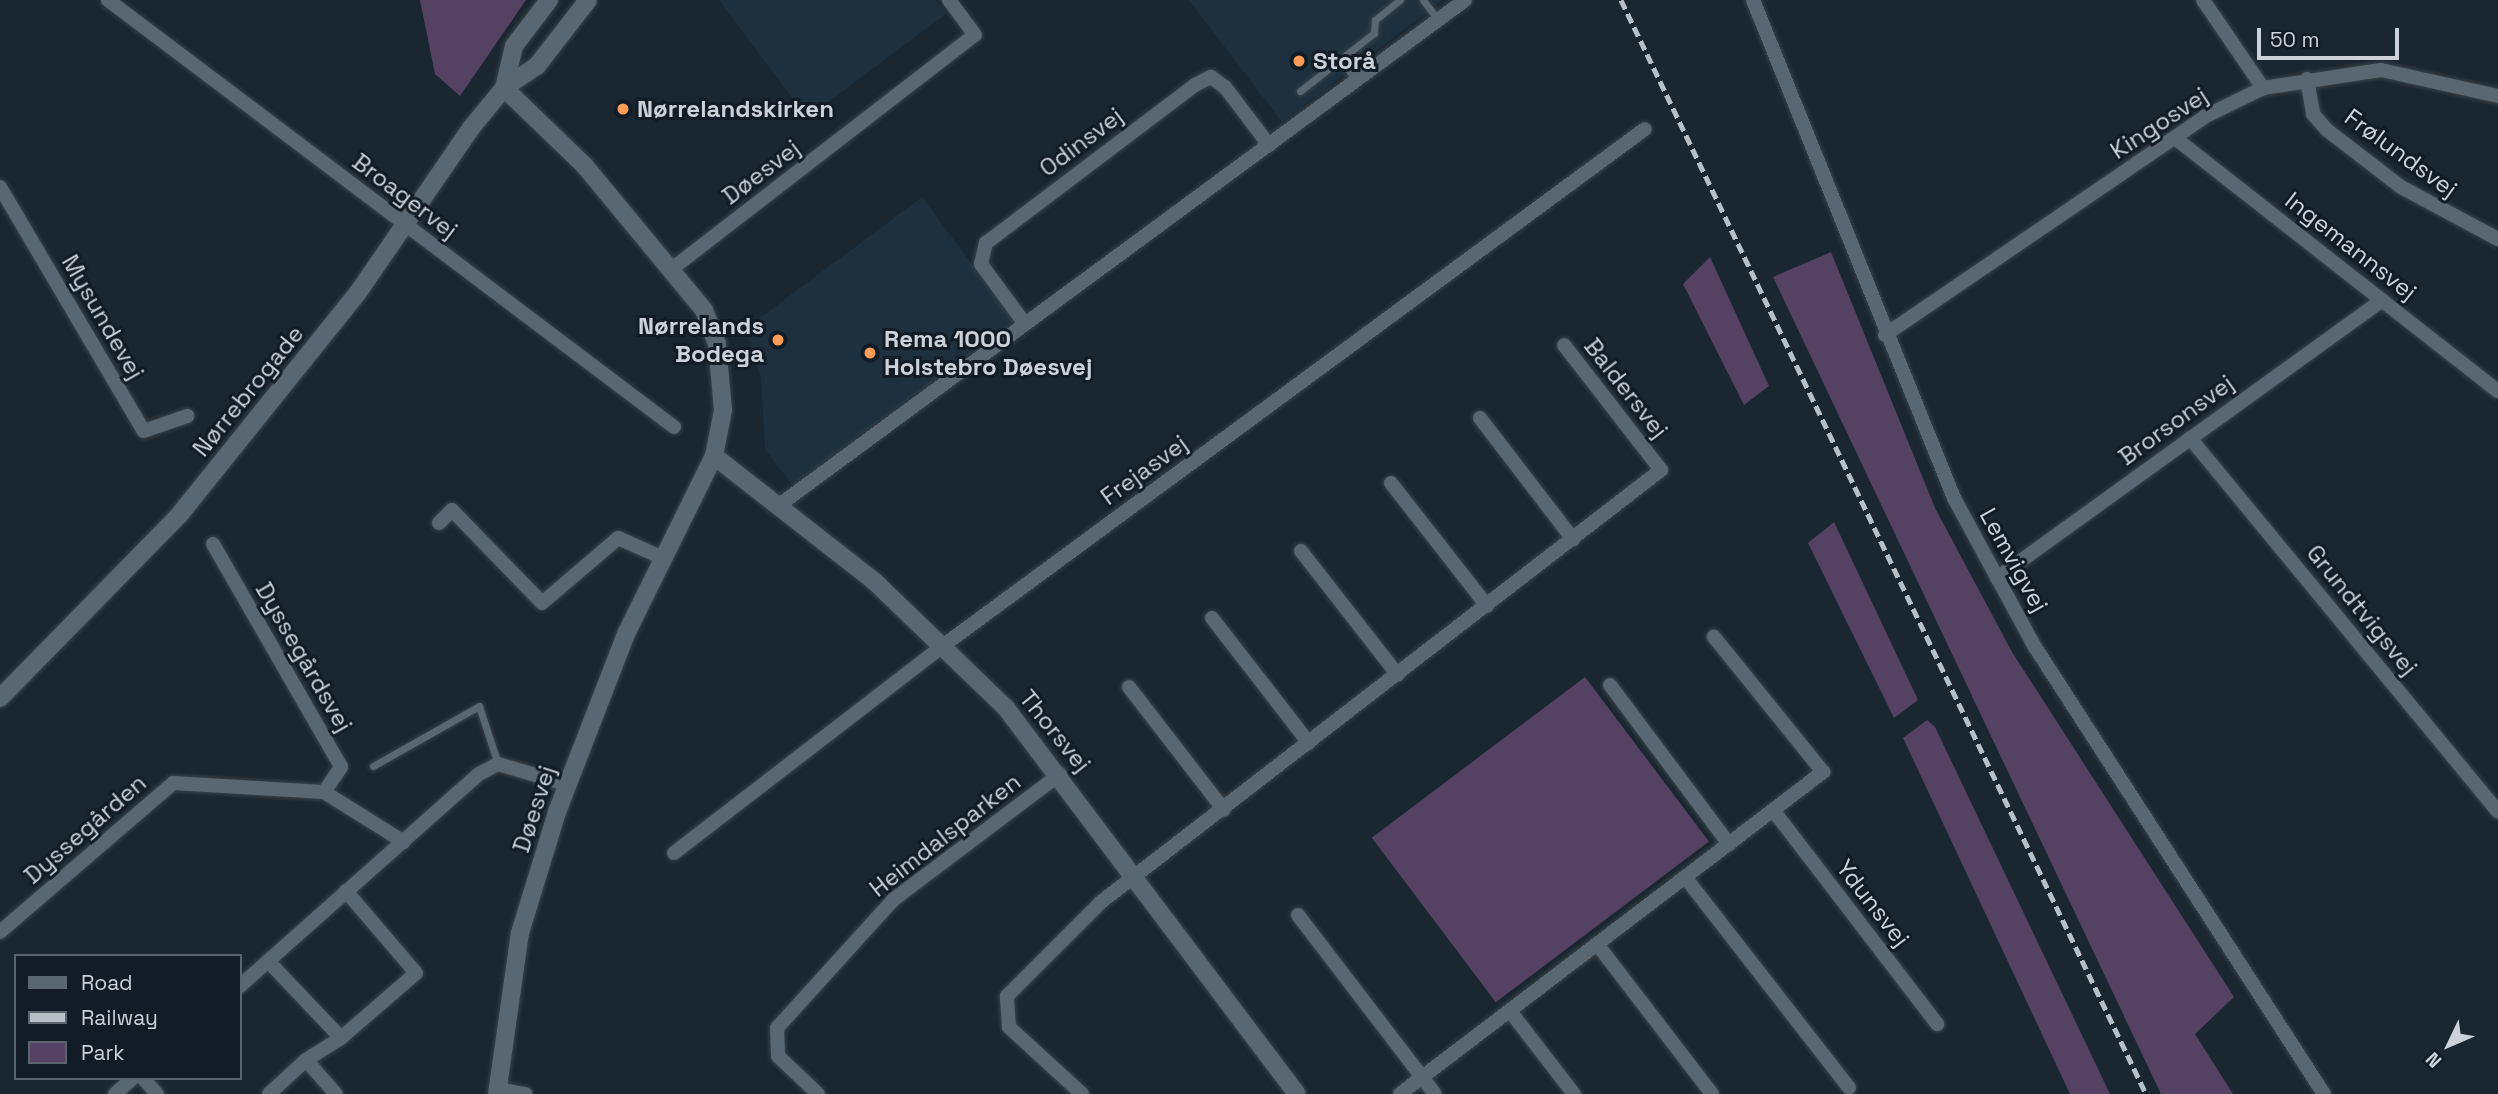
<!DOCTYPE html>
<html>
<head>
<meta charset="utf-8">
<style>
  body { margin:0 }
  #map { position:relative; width:2498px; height:1094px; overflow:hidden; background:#1a2630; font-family:"Space Grotesk",sans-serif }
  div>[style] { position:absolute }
  .built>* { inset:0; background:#1e303e }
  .green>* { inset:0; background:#554262; transform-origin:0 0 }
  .roads { filter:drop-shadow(0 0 2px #384249) drop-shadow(0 0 2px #384249) }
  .service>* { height:7px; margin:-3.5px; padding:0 3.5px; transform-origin:3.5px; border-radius:3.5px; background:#596772 }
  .minor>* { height:14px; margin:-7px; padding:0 7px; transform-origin:7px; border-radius:7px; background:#596772 }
  .tertiary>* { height:18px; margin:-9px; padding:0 9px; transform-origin:9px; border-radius:9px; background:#596772 }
  .rail>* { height:5px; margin-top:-2.5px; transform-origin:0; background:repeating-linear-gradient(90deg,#b8c0c7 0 10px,transparent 0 15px) }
  .dots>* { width:19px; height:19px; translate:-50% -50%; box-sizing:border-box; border:4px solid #111c26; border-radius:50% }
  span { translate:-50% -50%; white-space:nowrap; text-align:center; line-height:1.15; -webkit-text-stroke:6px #111c26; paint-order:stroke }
  .poi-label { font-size:24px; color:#cbd2d9; font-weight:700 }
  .left { translate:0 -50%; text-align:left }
  .right { translate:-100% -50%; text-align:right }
  .street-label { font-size:24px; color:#cbd2d9 }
  .legend { position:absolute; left:14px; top:954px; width:228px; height:126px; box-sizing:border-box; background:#111c26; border:2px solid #5b656e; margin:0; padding:9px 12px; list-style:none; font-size:21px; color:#cbd2d9 }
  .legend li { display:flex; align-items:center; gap:14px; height:35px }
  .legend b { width:35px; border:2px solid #5b656e }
  .north { position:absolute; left:2414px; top:1010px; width:70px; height:70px; -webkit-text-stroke:5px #111c26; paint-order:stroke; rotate:226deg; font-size:19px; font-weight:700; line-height:28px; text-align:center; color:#cbd2d9 }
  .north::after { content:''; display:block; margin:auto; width:24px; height:32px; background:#cbd2d9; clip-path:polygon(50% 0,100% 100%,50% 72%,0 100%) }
  .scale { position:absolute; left:2257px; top:28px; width:142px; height:32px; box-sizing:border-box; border:4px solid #cbd2d9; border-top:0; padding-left:9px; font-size:21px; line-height:24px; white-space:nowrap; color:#cbd2d9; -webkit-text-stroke:5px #111c26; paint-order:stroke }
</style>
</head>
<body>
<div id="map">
  <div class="built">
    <i style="clip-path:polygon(719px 0,936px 0,946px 14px,807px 118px)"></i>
    <i style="clip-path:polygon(1189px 0,1443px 0,1282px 122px)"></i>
    <i style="clip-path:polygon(922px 197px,1015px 322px,792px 485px,765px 449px,761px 377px,745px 329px)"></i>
  </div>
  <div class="green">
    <i style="clip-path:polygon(420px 0,526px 0,460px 96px,435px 74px)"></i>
    <i style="clip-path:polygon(1831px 252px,1935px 508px,2012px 652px,2234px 997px,2195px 1034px,2233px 1094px,2161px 1094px,1773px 277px)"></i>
    <i style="clip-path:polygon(1710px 257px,1769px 386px,1744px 405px,1683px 284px)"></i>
    <i style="clip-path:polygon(1834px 522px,1918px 700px,1894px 718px,1808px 543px)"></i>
    <i style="left:1585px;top:677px;width:206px;height:267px;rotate:53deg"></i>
    <i style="clip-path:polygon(1927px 720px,1935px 727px,2110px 1094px,2070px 1094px,1903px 738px)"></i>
  </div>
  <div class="roads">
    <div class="service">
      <i style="left:1423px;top:0;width:25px;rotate:53deg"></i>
      <i style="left:1340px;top:59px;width:26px;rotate:53deg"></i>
      <i style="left:1300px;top:91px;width:94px;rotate:-38.1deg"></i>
      <i style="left:1374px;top:33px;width:13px;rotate:-86deg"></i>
      <i style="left:1375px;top:20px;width:32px;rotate:-39deg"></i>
      <i style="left:373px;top:766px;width:122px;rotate:-29.5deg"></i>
      <i style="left:479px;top:706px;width:61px;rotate:71.9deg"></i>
    </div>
    <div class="minor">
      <i style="left:108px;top:0;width:709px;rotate:37.03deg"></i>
      <i style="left:1753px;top:0;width:537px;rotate:68.02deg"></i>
      <i style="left:1954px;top:498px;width:170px;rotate:61.5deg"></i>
      <i style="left:2035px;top:647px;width:532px;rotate:57.12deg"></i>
      <i style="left:2203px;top:0;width:107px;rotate:55.7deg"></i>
      <i style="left:2307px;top:79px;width:36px;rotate:80deg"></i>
      <i style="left:2313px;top:114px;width:21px;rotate:49deg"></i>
      <i style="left:2327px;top:130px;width:93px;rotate:37.6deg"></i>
      <i style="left:2401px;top:187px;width:110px;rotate:28.2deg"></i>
      <i style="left:2175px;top:138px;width:410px;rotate:38.1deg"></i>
      <i style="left:0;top:187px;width:283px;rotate:59.5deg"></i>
      <i style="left:144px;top:431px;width:46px;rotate:-19.2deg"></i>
      <i style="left:673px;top:268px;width:381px;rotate:-37.7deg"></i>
      <i style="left:975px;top:35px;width:44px;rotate:-126.6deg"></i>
      <i style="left:1025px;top:324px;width:74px;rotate:-126.3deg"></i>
      <i style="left:981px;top:264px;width:22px;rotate:-77deg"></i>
      <i style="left:986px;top:243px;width:262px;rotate:-37.1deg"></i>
      <i style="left:1195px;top:85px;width:18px;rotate:-27deg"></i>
      <i style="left:1211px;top:77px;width:17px;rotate:36deg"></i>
      <i style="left:1225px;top:87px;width:73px;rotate:52.8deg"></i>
      <i style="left:1885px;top:335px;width:386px;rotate:-34.3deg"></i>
      <i style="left:2204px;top:117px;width:66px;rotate:-26.2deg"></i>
      <i style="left:2263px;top:88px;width:119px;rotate:-8.7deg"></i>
      <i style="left:2381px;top:70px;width:120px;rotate:12.5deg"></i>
      <i style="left:1480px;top:418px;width:153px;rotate:52.5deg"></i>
      <i style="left:2190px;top:438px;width:484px;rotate:50.5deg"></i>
      <i style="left:1391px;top:483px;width:156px;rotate:52deg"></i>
      <i style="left:778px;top:506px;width:853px;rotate:-36.37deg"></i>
      <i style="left:439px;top:523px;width:18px;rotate:-45deg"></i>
      <i style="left:452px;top:510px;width:129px;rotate:45.9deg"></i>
      <i style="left:542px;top:603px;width:100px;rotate:-40.5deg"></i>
      <i style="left:618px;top:538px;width:49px;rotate:24deg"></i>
      <i style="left:213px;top:544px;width:257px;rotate:60.1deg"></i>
      <i style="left:341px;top:767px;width:30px;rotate:124deg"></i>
      <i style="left:1301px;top:551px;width:157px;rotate:52deg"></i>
      <i style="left:1997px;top:578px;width:475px;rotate:-35.8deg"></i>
      <i style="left:1212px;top:618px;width:158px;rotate:52.2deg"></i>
      <i style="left:1610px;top:685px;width:199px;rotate:53.2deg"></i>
      <i style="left:1129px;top:687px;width:155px;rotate:52.3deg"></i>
      <i style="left:1773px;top:810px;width:270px;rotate:52.5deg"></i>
      <i style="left:674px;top:853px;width:341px;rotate:-37.6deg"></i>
      <i style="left:944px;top:645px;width:870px;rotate:-36.36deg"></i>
      <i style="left:1685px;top:877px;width:267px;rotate:52.1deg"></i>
      <i style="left:1298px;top:915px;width:225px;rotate:52.6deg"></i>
      <i style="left:0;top:932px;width:228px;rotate:-40.7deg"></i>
      <i style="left:173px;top:783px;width:151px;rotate:3.4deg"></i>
      <i style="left:324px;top:792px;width:94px;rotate:32deg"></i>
      <i style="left:1597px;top:944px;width:189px;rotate:52.5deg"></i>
      <i style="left:268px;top:961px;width:106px;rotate:46.5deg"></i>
      <i style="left:341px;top:1038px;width:99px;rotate:-40.9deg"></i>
      <i style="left:416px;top:973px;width:108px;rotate:-130.5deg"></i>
      <i style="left:240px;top:986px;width:319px;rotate:-41.6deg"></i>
      <i style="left:479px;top:774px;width:21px;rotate:-28deg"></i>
      <i style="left:498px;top:764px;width:71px;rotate:16.4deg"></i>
      <i style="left:1510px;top:1011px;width:105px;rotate:52.4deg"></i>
      <i style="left:306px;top:1060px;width:41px;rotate:-32.2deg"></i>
      <i style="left:143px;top:1078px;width:21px;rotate:49deg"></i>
      <i style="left:497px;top:1089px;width:29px;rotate:10deg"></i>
      <i style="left:115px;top:1094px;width:24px;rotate:-42deg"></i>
      <i style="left:269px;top:1094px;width:50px;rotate:-42.6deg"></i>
      <i style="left:306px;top:1060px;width:45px;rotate:48.6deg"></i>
      <i style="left:818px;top:1094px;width:55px;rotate:-136.5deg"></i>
      <i style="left:778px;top:1056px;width:28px;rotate:-92deg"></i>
      <i style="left:777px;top:1028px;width:173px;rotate:-47.8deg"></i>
      <i style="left:893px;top:900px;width:209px;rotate:-37deg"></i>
      <i style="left:1082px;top:1094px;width:99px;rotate:-137.5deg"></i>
      <i style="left:1009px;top:1027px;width:31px;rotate:-94deg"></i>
      <i style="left:1007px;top:996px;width:133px;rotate:-45deg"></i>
      <i style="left:1101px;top:902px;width:707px;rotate:-37.65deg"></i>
      <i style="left:1661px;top:470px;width:158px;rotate:-127.8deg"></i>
      <i style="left:1400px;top:1094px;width:532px;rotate:-37.28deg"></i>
      <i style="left:1823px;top:772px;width:174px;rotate:-128.9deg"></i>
    </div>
    <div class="tertiary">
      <i style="left:504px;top:88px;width:43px;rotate:-76.6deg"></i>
      <i style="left:514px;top:46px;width:58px;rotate:-52.7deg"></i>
      <i style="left:714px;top:456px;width:203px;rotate:38deg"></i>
      <i style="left:874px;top:581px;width:183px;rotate:43.9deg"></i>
      <i style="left:1006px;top:708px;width:483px;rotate:53deg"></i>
      <i style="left:0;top:698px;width:257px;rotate:-45.6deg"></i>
      <i style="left:180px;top:514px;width:282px;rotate:-51.2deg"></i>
      <i style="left:357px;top:294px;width:201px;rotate:-55.5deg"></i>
      <i style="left:471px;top:128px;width:52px;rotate:-50.5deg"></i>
      <i style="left:504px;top:88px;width:40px;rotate:-34deg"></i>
      <i style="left:537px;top:66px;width:83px;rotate:-52.3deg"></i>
      <i style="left:497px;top:1094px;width:163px;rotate:-81.9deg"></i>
      <i style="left:520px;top:933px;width:127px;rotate:-73deg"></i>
      <i style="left:557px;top:812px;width:191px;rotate:-68.8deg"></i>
      <i style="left:626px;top:634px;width:199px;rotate:-63.7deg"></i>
      <i style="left:714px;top:456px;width:47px;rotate:-78.9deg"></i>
      <i style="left:723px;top:410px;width:66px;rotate:-95.2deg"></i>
      <i style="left:717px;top:344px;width:36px;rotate:-111deg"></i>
      <i style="left:704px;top:310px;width:188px;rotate:-129.6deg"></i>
      <i style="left:584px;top:165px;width:111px;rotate:-136.1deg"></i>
    </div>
  </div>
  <div class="rail">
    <i style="left:1621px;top:0;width:1213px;rotate:64.36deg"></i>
  </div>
  <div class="dots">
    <i style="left:1299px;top:61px;background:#fd9c56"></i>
    <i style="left:623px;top:109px;background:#fd9c56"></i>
    <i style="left:778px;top:340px;background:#fd9c56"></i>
    <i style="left:870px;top:353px;background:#fd9c56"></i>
  </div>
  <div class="poi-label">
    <span class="left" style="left:1313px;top:61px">Storå</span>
    <span class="left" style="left:637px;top:109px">Nørrelandskirken</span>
    <span class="right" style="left:764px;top:340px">Nørrelands<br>Bodega</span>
    <span class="left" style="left:884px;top:353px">Rema 1000<br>Holstebro Døesvej</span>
  </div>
  <div class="street-label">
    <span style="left:2159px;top:123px;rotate:-33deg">Kingosvej</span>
    <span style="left:1081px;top:142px;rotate:-37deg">Odinsvej</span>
    <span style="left:2401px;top:153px;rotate:36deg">Frølundsvej</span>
    <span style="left:761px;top:172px;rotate:-37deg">Døesvej</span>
    <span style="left:405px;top:196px;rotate:37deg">Broagervej</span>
    <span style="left:2351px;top:246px;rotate:38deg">Ingemannsvej</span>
    <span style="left:103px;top:317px;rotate:60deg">Mysundevej</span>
    <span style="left:1626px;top:388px;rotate:52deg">Baldersvej</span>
    <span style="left:248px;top:391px;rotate:-51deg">Nørrebrogade</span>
    <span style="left:2176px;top:420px;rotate:-36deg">Brorsonsvej</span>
    <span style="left:1144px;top:470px;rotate:-36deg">Frejasvej</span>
    <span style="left:2014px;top:560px;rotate:61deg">Lemvigvej</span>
    <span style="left:2362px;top:610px;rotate:51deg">Grundtvigsvej</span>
    <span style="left:304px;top:657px;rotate:60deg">Dyssegårdsvej</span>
    <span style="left:1055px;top:731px;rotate:51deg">Thorsvej</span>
    <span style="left:534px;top:809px;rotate:-72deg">Døesvej</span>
    <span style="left:85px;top:829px;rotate:-41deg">Dyssegården</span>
    <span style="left:945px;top:835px;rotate:-38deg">Heimdalsparken</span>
    <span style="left:1873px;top:903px;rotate:52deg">Ydunsvej</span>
  </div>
  <ul class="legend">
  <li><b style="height:9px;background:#596772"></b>Road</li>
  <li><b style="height:9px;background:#b8c0c7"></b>Railway</li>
  <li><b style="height:19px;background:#554262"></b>Park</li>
  </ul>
  <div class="north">N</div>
  <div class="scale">50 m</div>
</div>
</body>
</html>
